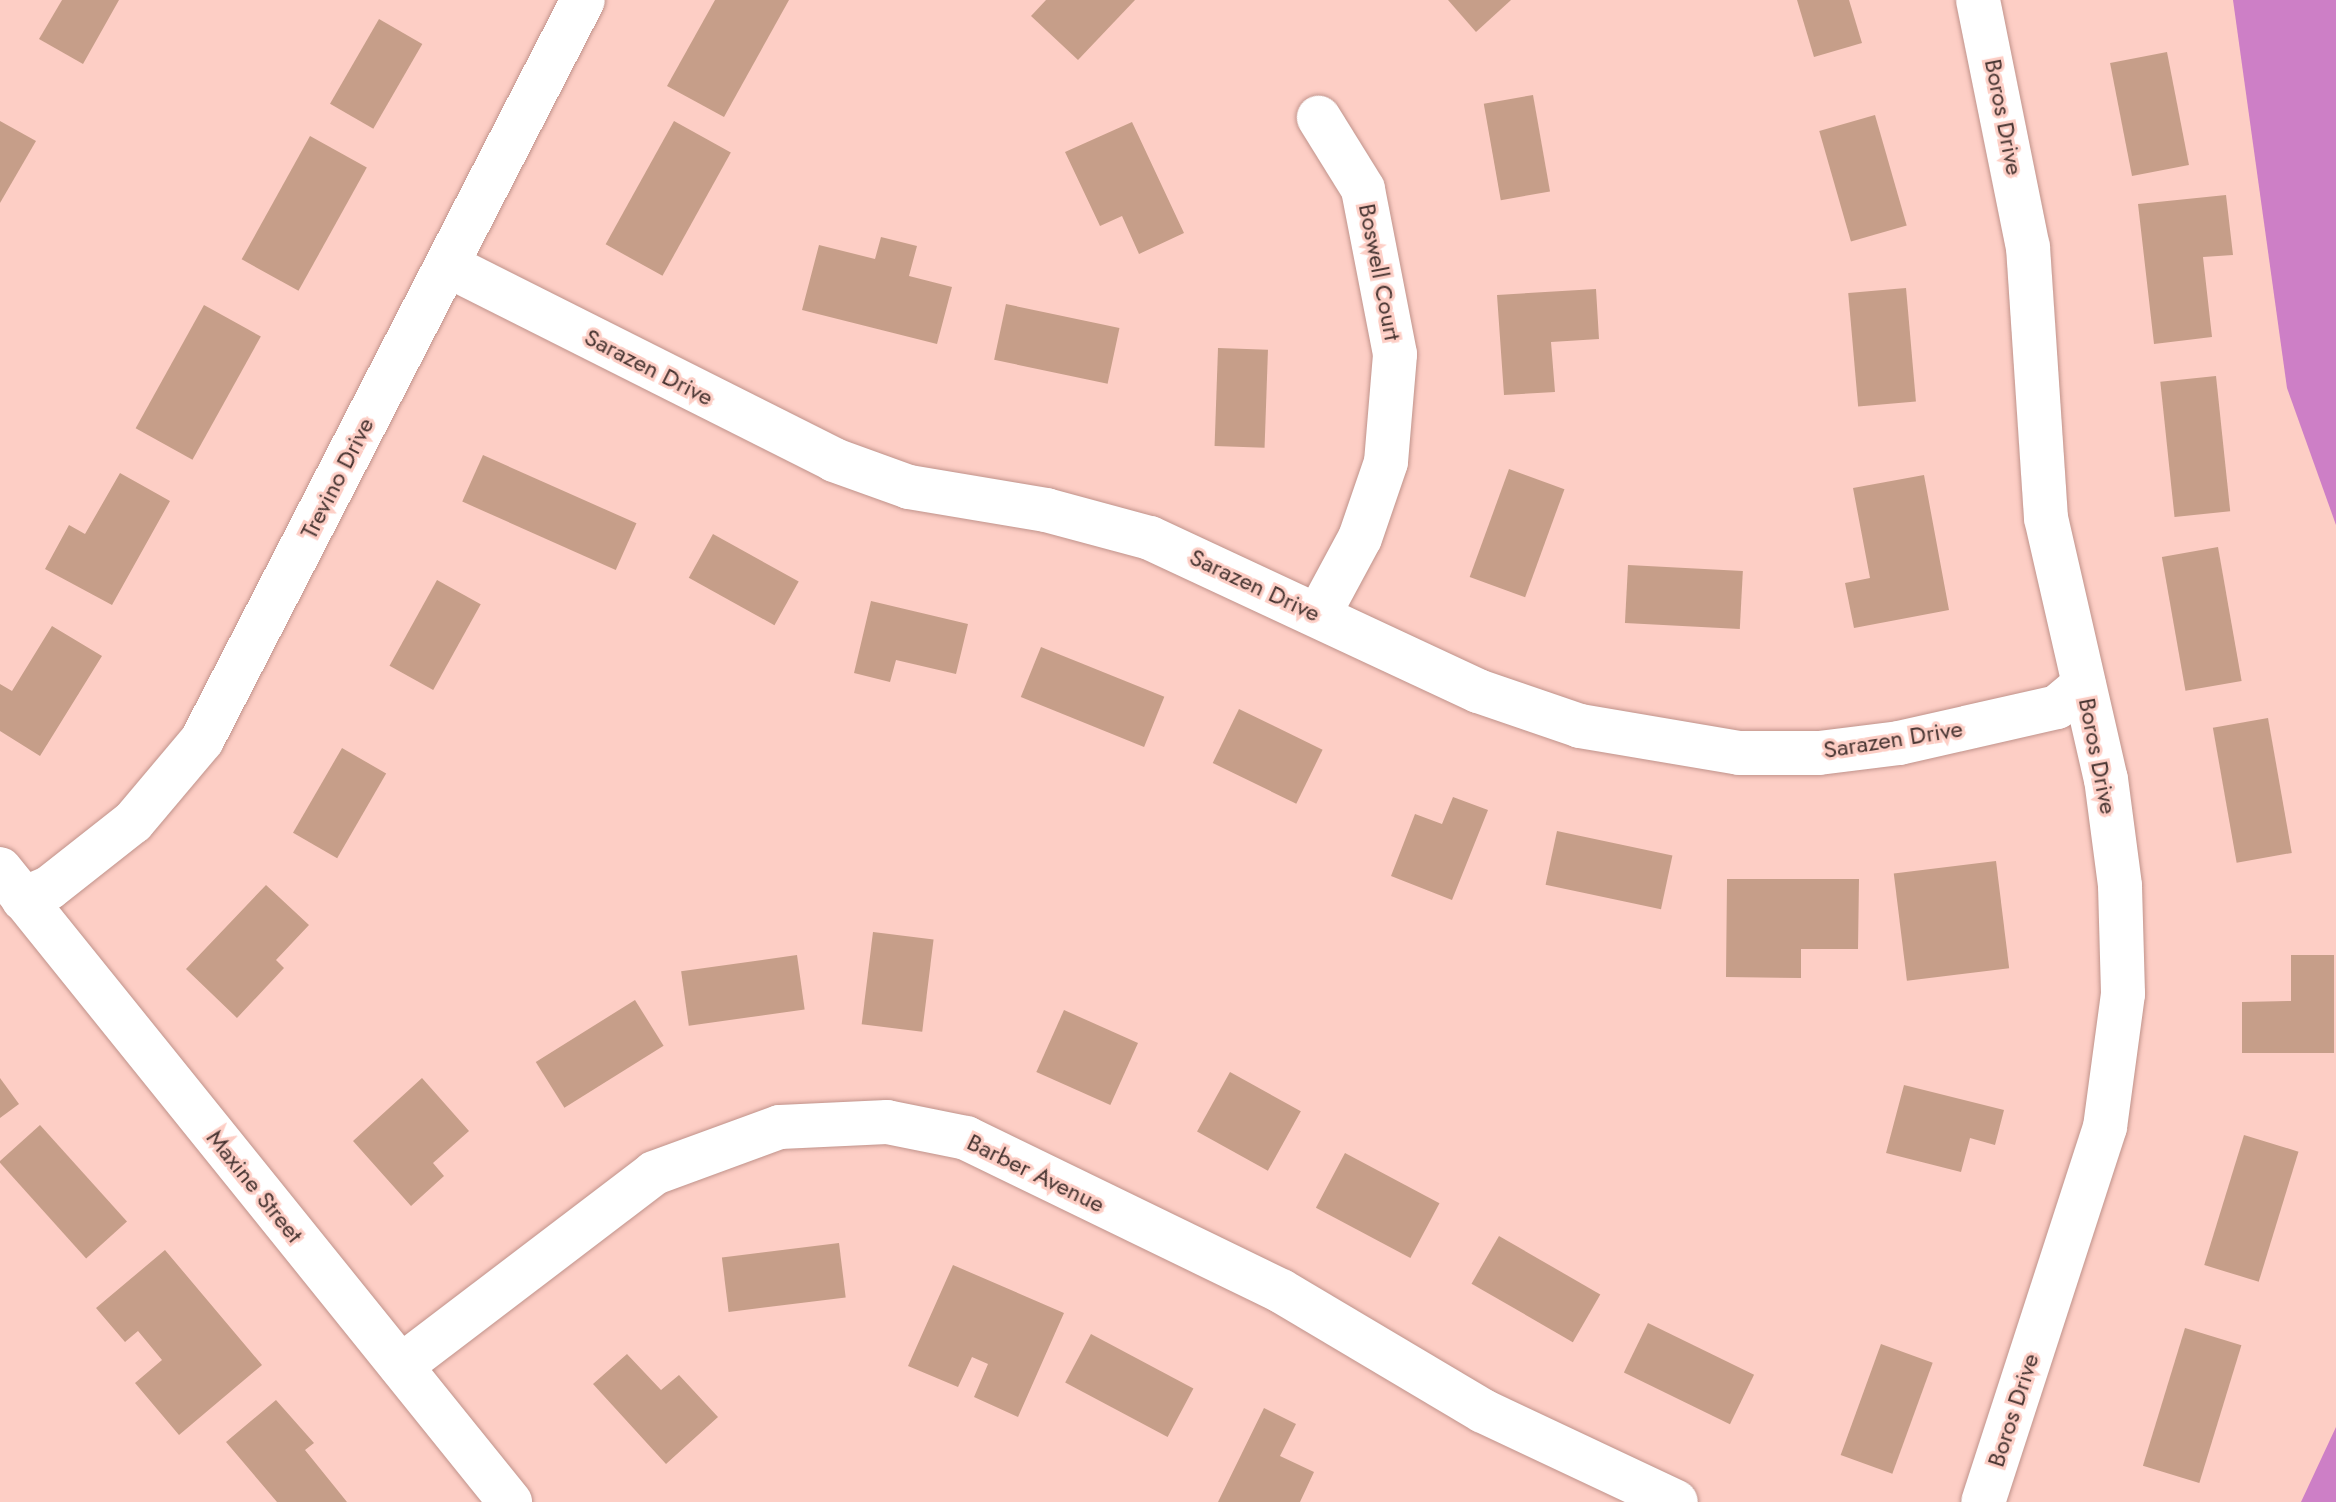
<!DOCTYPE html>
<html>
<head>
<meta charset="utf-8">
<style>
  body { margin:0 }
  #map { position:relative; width:2336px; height:1502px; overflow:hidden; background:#fdcec5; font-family:Jost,sans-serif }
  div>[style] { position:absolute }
  .forest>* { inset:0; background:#cd7fc6 }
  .building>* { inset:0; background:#c69e89; transform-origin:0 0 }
  .roads { filter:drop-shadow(0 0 2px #c0938b) drop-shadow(0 0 2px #c0938b) }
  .minor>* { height:44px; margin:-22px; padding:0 22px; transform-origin:22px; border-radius:22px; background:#fff }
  span { translate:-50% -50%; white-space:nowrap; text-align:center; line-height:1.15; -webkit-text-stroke:6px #fdcec5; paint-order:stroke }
  .street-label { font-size:24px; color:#493633 }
</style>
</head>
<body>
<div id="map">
  <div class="forest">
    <i style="clip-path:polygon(2233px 0,2336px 0,2336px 525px,2287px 388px)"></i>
    <i style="clip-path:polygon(2336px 1427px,2336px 1502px,2301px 1502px)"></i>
  </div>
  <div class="building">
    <i style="clip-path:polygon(62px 0,119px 0,83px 64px,39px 39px)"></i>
    <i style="clip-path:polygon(715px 0,789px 0,724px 117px,667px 86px)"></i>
    <i style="clip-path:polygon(1046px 0,1135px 0,1078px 60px,1031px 16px)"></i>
    <i style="clip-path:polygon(1448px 0,1511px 0,1476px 32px)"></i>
    <i style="clip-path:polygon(1797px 0,1849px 0,1862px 43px,1814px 57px)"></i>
    <i style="left:379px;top:19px;width:50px;height:98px;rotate:30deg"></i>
    <i style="left:2167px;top:52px;width:115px;height:58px;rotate:79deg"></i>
    <i style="left:1533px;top:95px;width:98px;height:50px;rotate:80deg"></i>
    <i style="left:1875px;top:115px;width:115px;height:58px;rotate:74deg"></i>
    <i style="clip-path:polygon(0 121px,36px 141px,0 203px)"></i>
    <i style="left:674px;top:121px;width:65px;height:141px;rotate:29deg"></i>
    <i style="clip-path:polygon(1132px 122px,1184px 233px,1139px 254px,1122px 216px,1100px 226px,1065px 152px)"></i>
    <i style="left:310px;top:136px;width:65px;height:141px;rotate:29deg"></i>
    <i style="clip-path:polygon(2226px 195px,2233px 255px,2203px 257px,2212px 337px,2154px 344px,2138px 204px)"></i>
    <i style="clip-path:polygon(881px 237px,917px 246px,909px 276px,952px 287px,937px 344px,802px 310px,819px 245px,875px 259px)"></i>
    <i style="left:1906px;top:288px;width:114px;height:58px;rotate:85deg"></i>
    <i style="clip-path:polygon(1596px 289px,1599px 339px,1551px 342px,1555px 392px,1504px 395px,1497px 295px)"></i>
    <i style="left:1006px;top:304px;width:116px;height:57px;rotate:12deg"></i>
    <i style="left:204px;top:305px;width:65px;height:141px;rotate:29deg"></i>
    <i style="left:1218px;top:348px;width:50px;height:98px;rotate:2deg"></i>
    <i style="left:2216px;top:376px;width:136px;height:56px;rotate:84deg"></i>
    <i style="left:483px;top:455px;width:168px;height:51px;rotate:24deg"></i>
    <i style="left:1509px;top:469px;width:59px;height:115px;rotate:20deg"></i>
    <i style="clip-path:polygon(120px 473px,170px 501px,112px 605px,45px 569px,69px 525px,85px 534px)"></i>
    <i style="clip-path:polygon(1924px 475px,1949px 610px,1854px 628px,1845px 583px,1870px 578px,1853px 488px)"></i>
    <i style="left:713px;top:534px;width:98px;height:50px;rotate:29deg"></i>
    <i style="left:2218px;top:547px;width:136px;height:57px;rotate:80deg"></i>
    <i style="left:1628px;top:565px;width:115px;height:58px;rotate:3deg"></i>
    <i style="left:437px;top:580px;width:50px;height:98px;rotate:29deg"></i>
    <i style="clip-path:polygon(871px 601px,968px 624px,956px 674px,896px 660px,890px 682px,854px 673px)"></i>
    <i style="clip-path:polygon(52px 626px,102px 656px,40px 756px,0 731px,0 684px,12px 691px)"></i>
    <i style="left:1041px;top:647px;width:133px;height:54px;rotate:22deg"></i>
    <i style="left:1239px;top:709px;width:93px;height:60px;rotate:26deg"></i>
    <i style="left:2268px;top:718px;width:137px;height:56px;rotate:80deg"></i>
    <i style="left:342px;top:748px;width:51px;height:98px;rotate:30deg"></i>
    <i style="clip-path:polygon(1453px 797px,1488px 810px,1452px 900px,1391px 876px,1415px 814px,1442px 824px)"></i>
    <i style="left:1557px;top:831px;width:118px;height:55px;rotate:12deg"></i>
    <i style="left:1996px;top:861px;width:108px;height:103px;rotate:83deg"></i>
    <i style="clip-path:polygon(1727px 879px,1859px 879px,1858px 949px,1801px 949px,1801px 978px,1726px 977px)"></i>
    <i style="clip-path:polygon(266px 885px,309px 925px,276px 960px,284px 968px,237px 1018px,186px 969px)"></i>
    <i style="left:873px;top:932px;width:61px;height:93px;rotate:7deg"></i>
    <i style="left:797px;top:955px;width:55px;height:117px;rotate:82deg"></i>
    <i style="clip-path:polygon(2291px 955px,2334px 955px,2334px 1053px,2242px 1053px,2242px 1002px,2291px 1001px)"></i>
    <i style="left:635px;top:1000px;width:54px;height:117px;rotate:58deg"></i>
    <i style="left:1064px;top:1010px;width:81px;height:68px;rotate:24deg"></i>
    <i style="left:1230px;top:1072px;width:81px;height:68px;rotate:29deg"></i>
    <i style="clip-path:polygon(0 1078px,19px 1104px,0 1118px)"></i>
    <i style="clip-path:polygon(422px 1078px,469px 1131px,433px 1163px,444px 1176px,411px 1206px,353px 1141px)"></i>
    <i style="clip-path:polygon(1904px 1085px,2004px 1110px,1995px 1145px,1970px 1138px,1961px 1172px,1886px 1153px)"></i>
    <i style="left:40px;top:1125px;width:130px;height:55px;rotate:48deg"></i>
    <i style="left:2244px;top:1135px;width:57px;height:136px;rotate:17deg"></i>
    <i style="left:1345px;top:1153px;width:107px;height:62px;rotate:28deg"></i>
    <i style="left:1499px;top:1236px;width:117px;height:55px;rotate:30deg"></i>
    <i style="left:839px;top:1243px;width:55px;height:118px;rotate:83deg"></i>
    <i style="clip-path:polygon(165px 1250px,262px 1365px,179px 1435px,135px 1383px,162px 1360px,138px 1331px,125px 1342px,96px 1308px)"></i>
    <i style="clip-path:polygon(953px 1265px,1064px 1313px,1018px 1417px,974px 1397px,988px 1364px,972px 1357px,958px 1387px,908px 1366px)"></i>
    <i style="left:1648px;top:1323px;width:118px;height:55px;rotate:26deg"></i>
    <i style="left:2185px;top:1328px;width:59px;height:144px;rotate:17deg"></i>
    <i style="left:1091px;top:1334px;width:116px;height:55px;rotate:28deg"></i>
    <i style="left:1881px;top:1344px;width:55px;height:118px;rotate:20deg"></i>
    <i style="clip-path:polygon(627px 1354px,661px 1390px,679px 1375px,718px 1417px,666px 1464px,593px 1384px)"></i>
    <i style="clip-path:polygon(276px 1400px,314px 1443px,305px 1450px,347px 1502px,277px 1502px,226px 1442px)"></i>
    <i style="clip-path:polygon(1264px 1408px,1296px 1424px,1280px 1456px,1314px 1472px,1300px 1502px,1218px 1502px)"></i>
  </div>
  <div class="roads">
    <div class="minor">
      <i style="left:1978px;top:0;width:252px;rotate:78.6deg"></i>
      <i style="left:2028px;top:247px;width:272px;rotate:86.2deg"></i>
      <i style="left:2046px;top:518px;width:268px;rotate:77.1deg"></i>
      <i style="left:2106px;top:779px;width:108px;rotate:82.5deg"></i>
      <i style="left:2120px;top:886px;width:108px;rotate:88.4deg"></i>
      <i style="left:2123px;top:994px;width:134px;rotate:97.7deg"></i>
      <i style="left:2105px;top:1127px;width:394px;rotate:108deg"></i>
      <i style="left:447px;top:265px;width:433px;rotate:26.7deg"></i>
      <i style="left:834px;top:460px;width:80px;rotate:19.8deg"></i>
      <i style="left:909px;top:487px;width:139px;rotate:9.5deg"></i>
      <i style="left:1046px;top:510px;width:108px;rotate:15.1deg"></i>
      <i style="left:1150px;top:538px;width:362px;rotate:25deg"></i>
      <i style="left:1478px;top:691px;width:108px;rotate:18.9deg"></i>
      <i style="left:1580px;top:726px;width:161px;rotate:9.6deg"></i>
      <i style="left:1739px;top:753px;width:80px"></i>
      <i style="left:1819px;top:753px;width:81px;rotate:-7.1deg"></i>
      <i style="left:1899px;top:743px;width:162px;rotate:-12.8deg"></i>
      <i style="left:2057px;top:707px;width:35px;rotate:-40deg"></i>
      <i style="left:1319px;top:614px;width:86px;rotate:-61.7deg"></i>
      <i style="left:1360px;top:538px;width:80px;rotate:-71.1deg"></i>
      <i style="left:1386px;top:462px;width:108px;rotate:-85.2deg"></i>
      <i style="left:1395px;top:354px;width:168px;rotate:-101deg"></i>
      <i style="left:1363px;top:189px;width:84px;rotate:-121.8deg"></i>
      <i style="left:0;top:869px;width:813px;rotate:51.14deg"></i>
      <i style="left:23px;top:899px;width:28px;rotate:-23deg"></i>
      <i style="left:49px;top:888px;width:107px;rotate:-38.2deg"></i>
      <i style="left:133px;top:822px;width:107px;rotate:-49.9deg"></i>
      <i style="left:202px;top:740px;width:832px;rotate:-62.76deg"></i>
      <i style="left:401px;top:1366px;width:318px;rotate:-37.3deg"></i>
      <i style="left:654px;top:1173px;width:134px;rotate:-20.1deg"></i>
      <i style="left:780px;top:1127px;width:107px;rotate:-2.7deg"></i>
      <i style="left:887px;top:1122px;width:81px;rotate:11.4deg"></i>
      <i style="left:966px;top:1138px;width:350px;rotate:25.9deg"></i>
      <i style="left:1281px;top:1291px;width:235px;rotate:30.7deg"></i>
      <i style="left:1483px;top:1411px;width:213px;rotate:25.2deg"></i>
    </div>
  </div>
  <div class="street-label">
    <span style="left:2004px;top:117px;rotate:79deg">Boros Drive</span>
    <span style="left:1380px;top:272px;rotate:79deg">Boswell Court</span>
    <span style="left:649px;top:367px;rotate:27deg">Sarazen Drive</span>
    <span style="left:337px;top:478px;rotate:-63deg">Trevino Drive</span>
    <span style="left:1255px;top:585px;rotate:25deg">Sarazen Drive</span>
    <span style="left:1893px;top:739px;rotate:-9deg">Sarazen Drive</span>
    <span style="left:2098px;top:756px;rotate:79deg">Boros Drive</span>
    <span style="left:1036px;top:1173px;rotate:26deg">Barber Avenue</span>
    <span style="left:255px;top:1186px;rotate:51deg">Maxine Street</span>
    <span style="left:2013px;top:1410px;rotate:-72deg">Boros Drive</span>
  </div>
</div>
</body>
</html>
